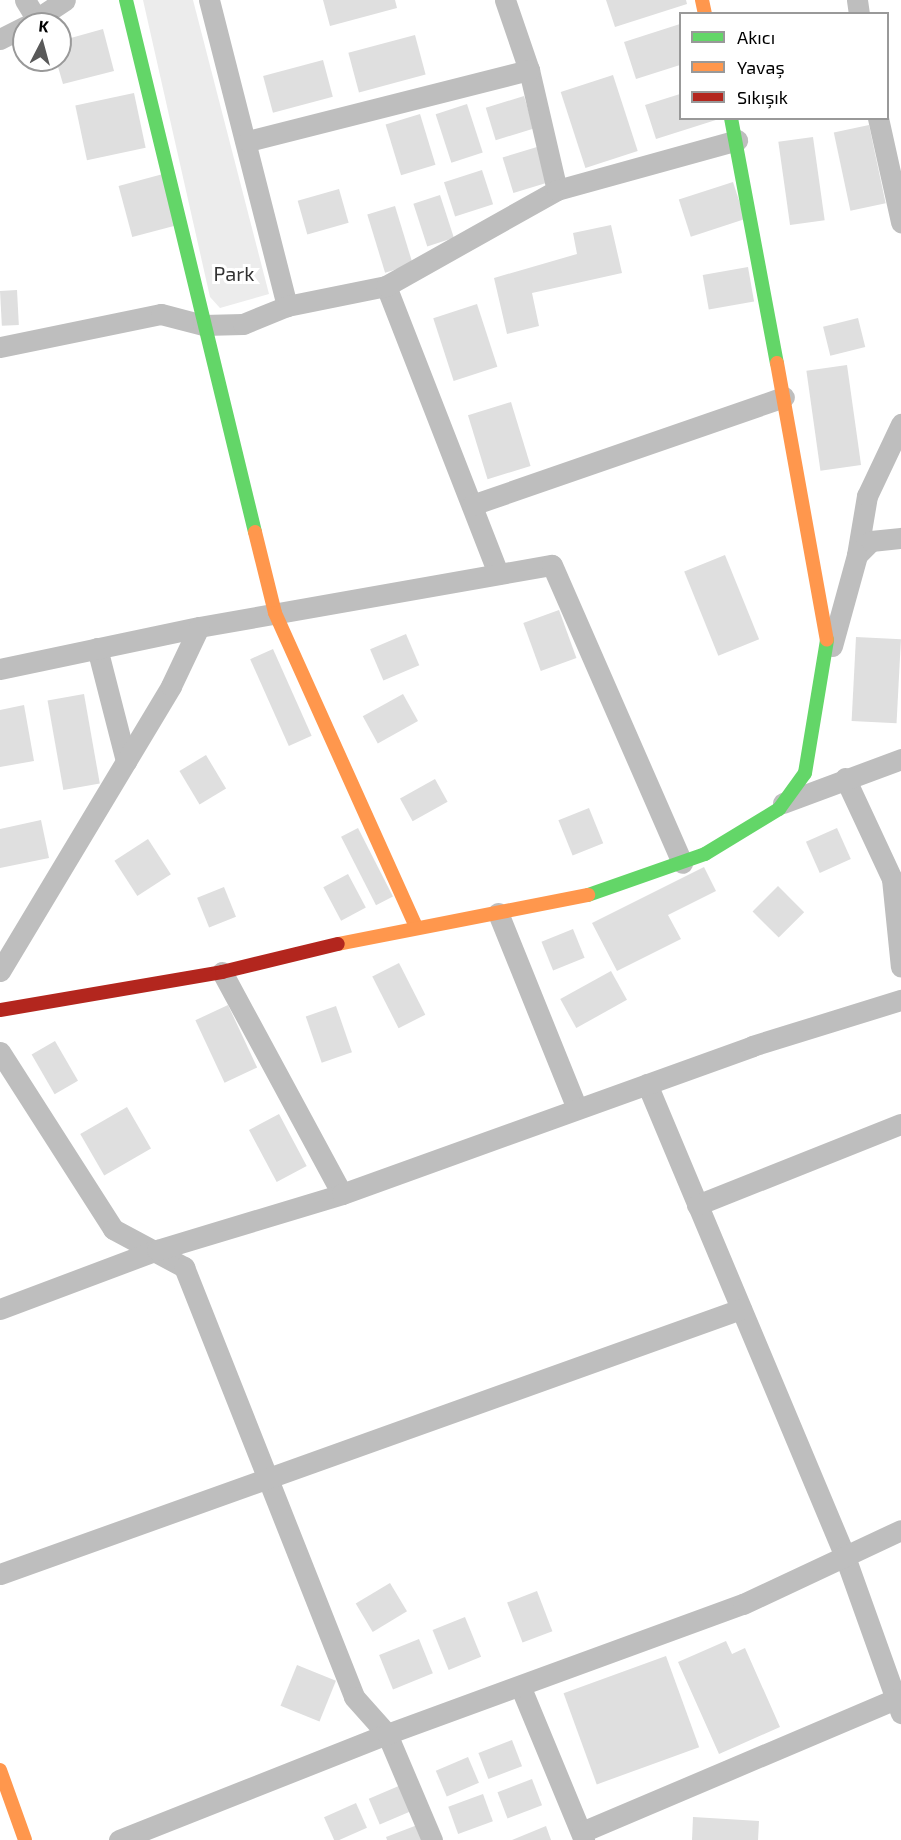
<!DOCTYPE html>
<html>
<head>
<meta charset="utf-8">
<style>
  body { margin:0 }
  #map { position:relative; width:901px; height:1840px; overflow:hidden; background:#fff; font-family:"Exo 2",sans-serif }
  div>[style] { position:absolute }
  .green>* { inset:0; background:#ececec }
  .building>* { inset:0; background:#dfdfdf; transform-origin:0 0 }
  .street>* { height:21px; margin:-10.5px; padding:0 10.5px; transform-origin:10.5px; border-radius:10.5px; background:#bebebe }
  .fast>* { height:14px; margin:-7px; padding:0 7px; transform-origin:7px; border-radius:7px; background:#63d668 }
  .slow>* { height:14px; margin:-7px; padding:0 7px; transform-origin:7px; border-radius:7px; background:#ff974d }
  .jam>* { height:14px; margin:-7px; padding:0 7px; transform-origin:7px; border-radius:7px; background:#b3261e }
  span { translate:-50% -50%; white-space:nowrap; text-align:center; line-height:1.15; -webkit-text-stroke:6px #fff; paint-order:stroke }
  .park-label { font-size:20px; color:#333 }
  .legend { position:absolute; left:679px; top:12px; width:210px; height:108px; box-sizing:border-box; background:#fff; border:2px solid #999; margin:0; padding:8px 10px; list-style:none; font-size:18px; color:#000 }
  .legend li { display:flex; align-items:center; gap:12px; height:30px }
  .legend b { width:30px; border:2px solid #999 }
  .north { position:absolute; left:12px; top:12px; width:60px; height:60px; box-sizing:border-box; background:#fff; border:2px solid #999; border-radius:50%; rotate:6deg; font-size:16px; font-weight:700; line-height:24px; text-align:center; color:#000 }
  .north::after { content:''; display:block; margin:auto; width:21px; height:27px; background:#595959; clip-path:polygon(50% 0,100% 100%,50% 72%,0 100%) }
</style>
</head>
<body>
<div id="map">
  <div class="green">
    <i style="clip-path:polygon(143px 0,193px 0,269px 294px,220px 308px,210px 297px)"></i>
  </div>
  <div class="building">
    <i style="clip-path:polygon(323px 0,395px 0,397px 8px,330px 26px)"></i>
    <i style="clip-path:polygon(606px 0,686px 0,687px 4px,615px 27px)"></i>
    <i style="clip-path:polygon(680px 24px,680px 65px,636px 79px,624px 42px)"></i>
    <i style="clip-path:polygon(103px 29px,114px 71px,63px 84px,56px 60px,60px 41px)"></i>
    <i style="left:415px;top:35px;width:41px;height:69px;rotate:75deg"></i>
    <i style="left:323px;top:60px;width:38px;height:62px;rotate:75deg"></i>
    <i style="left:613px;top:75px;width:80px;height:55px;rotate:72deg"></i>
    <i style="left:134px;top:93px;width:56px;height:60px;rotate:78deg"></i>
    <i style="clip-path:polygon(680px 94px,680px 118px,719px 119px,656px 139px,645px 105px)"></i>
    <i style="left:524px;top:96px;width:34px;height:40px;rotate:73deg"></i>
    <i style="left:467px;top:104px;width:51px;height:33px;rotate:72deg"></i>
    <i style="left:420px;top:114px;width:53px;height:36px;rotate:73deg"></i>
    <i style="left:869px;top:125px;width:80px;height:36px;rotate:78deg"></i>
    <i style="left:813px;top:137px;width:84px;height:35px;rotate:82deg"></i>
    <i style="left:537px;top:147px;width:37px;height:36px;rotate:73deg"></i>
    <i style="left:482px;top:170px;width:36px;height:40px;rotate:72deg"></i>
    <i style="left:163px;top:174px;width:53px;height:46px;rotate:75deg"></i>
    <i style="left:733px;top:182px;width:39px;height:57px;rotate:72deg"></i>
    <i style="left:339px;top:189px;width:35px;height:43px;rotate:74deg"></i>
    <i style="left:440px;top:195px;width:45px;height:28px;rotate:72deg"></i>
    <i style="left:395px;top:206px;width:61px;height:29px;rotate:73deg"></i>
    <i style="clip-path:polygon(611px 225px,622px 273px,532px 293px,539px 326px,507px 334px,494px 278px,577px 254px,573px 233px)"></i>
    <i style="left:748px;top:267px;width:35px;height:46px;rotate:80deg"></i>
    <i style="left:17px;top:290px;width:35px;height:17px;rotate:87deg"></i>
    <i style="left:477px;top:304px;width:66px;height:46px;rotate:72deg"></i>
    <i style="left:858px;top:318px;width:30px;height:36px;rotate:76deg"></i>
    <i style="left:847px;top:365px;width:101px;height:41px;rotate:82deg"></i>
    <i style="left:511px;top:402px;width:67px;height:45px;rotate:73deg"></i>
    <i style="left:725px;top:555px;width:91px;height:44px;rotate:68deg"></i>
    <i style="left:559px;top:610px;width:51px;height:38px;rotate:70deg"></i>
    <i style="left:406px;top:634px;width:34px;height:39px;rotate:67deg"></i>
    <i style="left:856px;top:637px;width:45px;height:84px;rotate:3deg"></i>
    <i style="left:273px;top:649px;width:95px;height:25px;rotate:66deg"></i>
    <i style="left:84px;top:694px;width:91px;height:37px;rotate:80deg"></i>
    <i style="left:403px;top:694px;width:31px;height:46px;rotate:61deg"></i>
    <i style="clip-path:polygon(24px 705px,34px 761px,0 767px,0 710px)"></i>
    <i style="left:206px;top:755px;width:39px;height:31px;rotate:59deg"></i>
    <i style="left:435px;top:779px;width:26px;height:40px;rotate:61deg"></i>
    <i style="left:589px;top:808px;width:38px;height:33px;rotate:68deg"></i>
    <i style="clip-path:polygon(41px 820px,49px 858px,0 868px,0 829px)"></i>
    <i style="left:358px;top:828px;width:77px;height:19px;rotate:63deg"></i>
    <i style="left:837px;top:828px;width:34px;height:34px;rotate:66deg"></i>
    <i style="left:148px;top:839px;width:42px;height:40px;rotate:57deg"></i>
    <i style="clip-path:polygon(704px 867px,716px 891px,668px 915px,681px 939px,617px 971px,592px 923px)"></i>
    <i style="left:348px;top:874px;width:38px;height:28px;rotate:62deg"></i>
    <i style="left:778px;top:886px;width:37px;height:36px;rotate:45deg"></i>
    <i style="left:224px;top:887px;width:32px;height:29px;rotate:68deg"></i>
    <i style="left:573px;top:929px;width:31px;height:34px;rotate:68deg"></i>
    <i style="left:399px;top:963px;width:58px;height:30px;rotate:63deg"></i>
    <i style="left:611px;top:971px;width:33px;height:58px;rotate:61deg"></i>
    <i style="left:228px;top:1005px;width:69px;height:36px;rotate:65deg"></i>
    <i style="left:336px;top:1006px;width:49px;height:32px;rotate:71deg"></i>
    <i style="left:55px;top:1041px;width:46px;height:27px;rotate:60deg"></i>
    <i style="left:127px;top:1107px;width:48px;height:54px;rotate:60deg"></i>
    <i style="left:279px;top:1114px;width:59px;height:34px;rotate:62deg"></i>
    <i style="left:390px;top:1583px;width:33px;height:40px;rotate:59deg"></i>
    <i style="left:537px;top:1591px;width:43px;height:32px;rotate:69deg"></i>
    <i style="left:465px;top:1617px;width:43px;height:35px;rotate:68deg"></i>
    <i style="left:419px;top:1639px;width:37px;height:43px;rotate:68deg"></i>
    <i style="clip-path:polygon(726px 1641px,732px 1654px,745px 1648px,780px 1727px,719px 1754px,678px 1662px)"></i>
    <i style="left:666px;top:1656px;width:97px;height:109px;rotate:70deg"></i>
    <i style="left:297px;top:1665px;width:42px;height:44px;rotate:22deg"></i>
    <i style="left:512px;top:1740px;width:28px;height:36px;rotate:69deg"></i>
    <i style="left:468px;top:1757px;width:28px;height:35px;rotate:67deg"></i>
    <i style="left:532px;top:1779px;width:28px;height:37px;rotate:69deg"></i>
    <i style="left:401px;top:1785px;width:28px;height:35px;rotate:67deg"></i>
    <i style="left:483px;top:1794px;width:29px;height:37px;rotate:70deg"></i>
    <i style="left:356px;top:1803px;width:27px;height:35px;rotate:66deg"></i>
    <i style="clip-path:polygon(693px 1817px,759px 1821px,758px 1840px,692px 1840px)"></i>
    <i style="clip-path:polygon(420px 1824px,426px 1840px,387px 1840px,386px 1837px)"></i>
    <i style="clip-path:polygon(546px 1826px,551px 1840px,512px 1840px)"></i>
  </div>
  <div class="street">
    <i style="left:25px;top:0;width:23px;rotate:59deg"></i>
    <i style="left:209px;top:0;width:316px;rotate:75.7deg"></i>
    <i style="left:505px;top:0;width:74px;rotate:71.1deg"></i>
    <i style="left:529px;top:70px;width:123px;rotate:76.9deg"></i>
    <i style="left:857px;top:0;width:14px;rotate:82deg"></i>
    <i style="left:29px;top:24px;width:43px;rotate:-33.7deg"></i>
    <i style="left:0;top:39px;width:27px;rotate:-27deg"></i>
    <i style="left:878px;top:118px;width:107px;rotate:77.5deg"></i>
    <i style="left:248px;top:141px;width:290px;rotate:-14.2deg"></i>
    <i style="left:386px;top:286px;width:309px;rotate:68.7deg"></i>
    <i style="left:0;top:347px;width:164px;rotate:-11.6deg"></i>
    <i style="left:161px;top:314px;width:43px;rotate:14.7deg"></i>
    <i style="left:203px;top:325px;width:40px;rotate:-1.4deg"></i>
    <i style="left:243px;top:324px;width:48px;rotate:-22.2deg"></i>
    <i style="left:287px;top:306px;width:101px;rotate:-11.4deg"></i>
    <i style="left:386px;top:286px;width:196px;rotate:-29.3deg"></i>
    <i style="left:557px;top:190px;width:187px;rotate:-15.5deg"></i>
    <i style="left:472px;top:505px;width:330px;rotate:-19.1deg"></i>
    <i style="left:857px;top:555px;width:60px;rotate:-80.4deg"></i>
    <i style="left:867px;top:496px;width:80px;rotate:-64.7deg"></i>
    <i style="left:832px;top:646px;width:94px;rotate:-74.6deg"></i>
    <i style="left:857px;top:555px;width:20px;rotate:-45deg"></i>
    <i style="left:871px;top:541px;width:30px;rotate:-6deg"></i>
    <i style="left:97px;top:648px;width:117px;rotate:75.6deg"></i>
    <i style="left:0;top:669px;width:203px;rotate:-11.9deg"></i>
    <i style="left:199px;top:627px;width:358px;rotate:-10deg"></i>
    <i style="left:552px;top:565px;width:325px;rotate:66.4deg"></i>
    <i style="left:845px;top:778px;width:111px;rotate:65deg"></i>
    <i style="left:892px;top:879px;width:88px;rotate:84.2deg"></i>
    <i style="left:783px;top:803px;width:126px;rotate:-20.4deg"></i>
    <i style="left:498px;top:913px;width:211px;rotate:68deg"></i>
    <i style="left:0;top:971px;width:332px;rotate:-59deg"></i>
    <i style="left:171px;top:686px;width:65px;rotate:-64.6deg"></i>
    <i style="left:222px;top:972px;width:252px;rotate:61.6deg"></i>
    <i style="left:0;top:1052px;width:210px;rotate:57.4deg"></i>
    <i style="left:113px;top:1229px;width:81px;rotate:28.2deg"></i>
    <i style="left:184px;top:1267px;width:462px;rotate:68.4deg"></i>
    <i style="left:354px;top:1697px;width:50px;rotate:48.3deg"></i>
    <i style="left:387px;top:1734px;width:115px;rotate:67deg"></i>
    <i style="left:647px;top:1084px;width:510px;rotate:67.26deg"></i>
    <i style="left:844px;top:1554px;width:169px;rotate:70.3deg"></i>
    <i style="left:697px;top:1205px;width:219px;rotate:-21.7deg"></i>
    <i style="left:0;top:1309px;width:168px;rotate:-20.6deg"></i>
    <i style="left:157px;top:1250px;width:193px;rotate:-16.8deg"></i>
    <i style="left:342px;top:1194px;width:436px;rotate:-19.8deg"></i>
    <i style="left:752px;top:1046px;width:156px;rotate:-17.2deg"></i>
    <i style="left:0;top:1574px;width:787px;rotate:-19.68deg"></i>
    <i style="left:521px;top:1688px;width:165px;rotate:67.5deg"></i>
    <i style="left:582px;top:1832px;width:341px;rotate:-23deg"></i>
    <i style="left:119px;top:1840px;width:288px;rotate:-21.6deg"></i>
    <i style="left:387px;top:1734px;width:379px;rotate:-20.1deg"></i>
    <i style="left:743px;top:1604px;width:174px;rotate:-25.1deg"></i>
  </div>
  <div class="fast">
    <i style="left:126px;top:0;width:547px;rotate:76.37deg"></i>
    <i style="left:731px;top:118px;width:249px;rotate:79.4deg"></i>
    <i style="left:588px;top:895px;width:124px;rotate:-19.3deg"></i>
    <i style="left:705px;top:854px;width:87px;rotate:-31.3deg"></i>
    <i style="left:779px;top:809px;width:44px;rotate:-54.2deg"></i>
    <i style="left:805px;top:773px;width:135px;rotate:-80.6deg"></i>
  </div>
  <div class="slow">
    <i style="left:702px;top:0;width:14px;rotate:78deg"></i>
    <i style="left:777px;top:363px;width:281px;rotate:79.8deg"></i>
    <i style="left:255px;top:532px;width:83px;rotate:76.1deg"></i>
    <i style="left:275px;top:613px;width:342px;rotate:65.8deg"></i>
    <i style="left:338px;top:944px;width:255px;rotate:-11.1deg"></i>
    <i style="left:0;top:1770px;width:74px;rotate:70.3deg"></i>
  </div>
  <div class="jam">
    <i style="left:0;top:1010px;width:225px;rotate:-9.7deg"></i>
    <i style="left:222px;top:972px;width:119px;rotate:-13.6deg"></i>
  </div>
  <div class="park-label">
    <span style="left:234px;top:273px">Park</span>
  </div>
  <ul class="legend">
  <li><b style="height:8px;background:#63d668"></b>Akıcı</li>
  <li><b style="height:8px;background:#ff974d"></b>Yavaş</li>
  <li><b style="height:8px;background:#b3261e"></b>Sıkışık</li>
  </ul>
  <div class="north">K</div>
</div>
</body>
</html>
